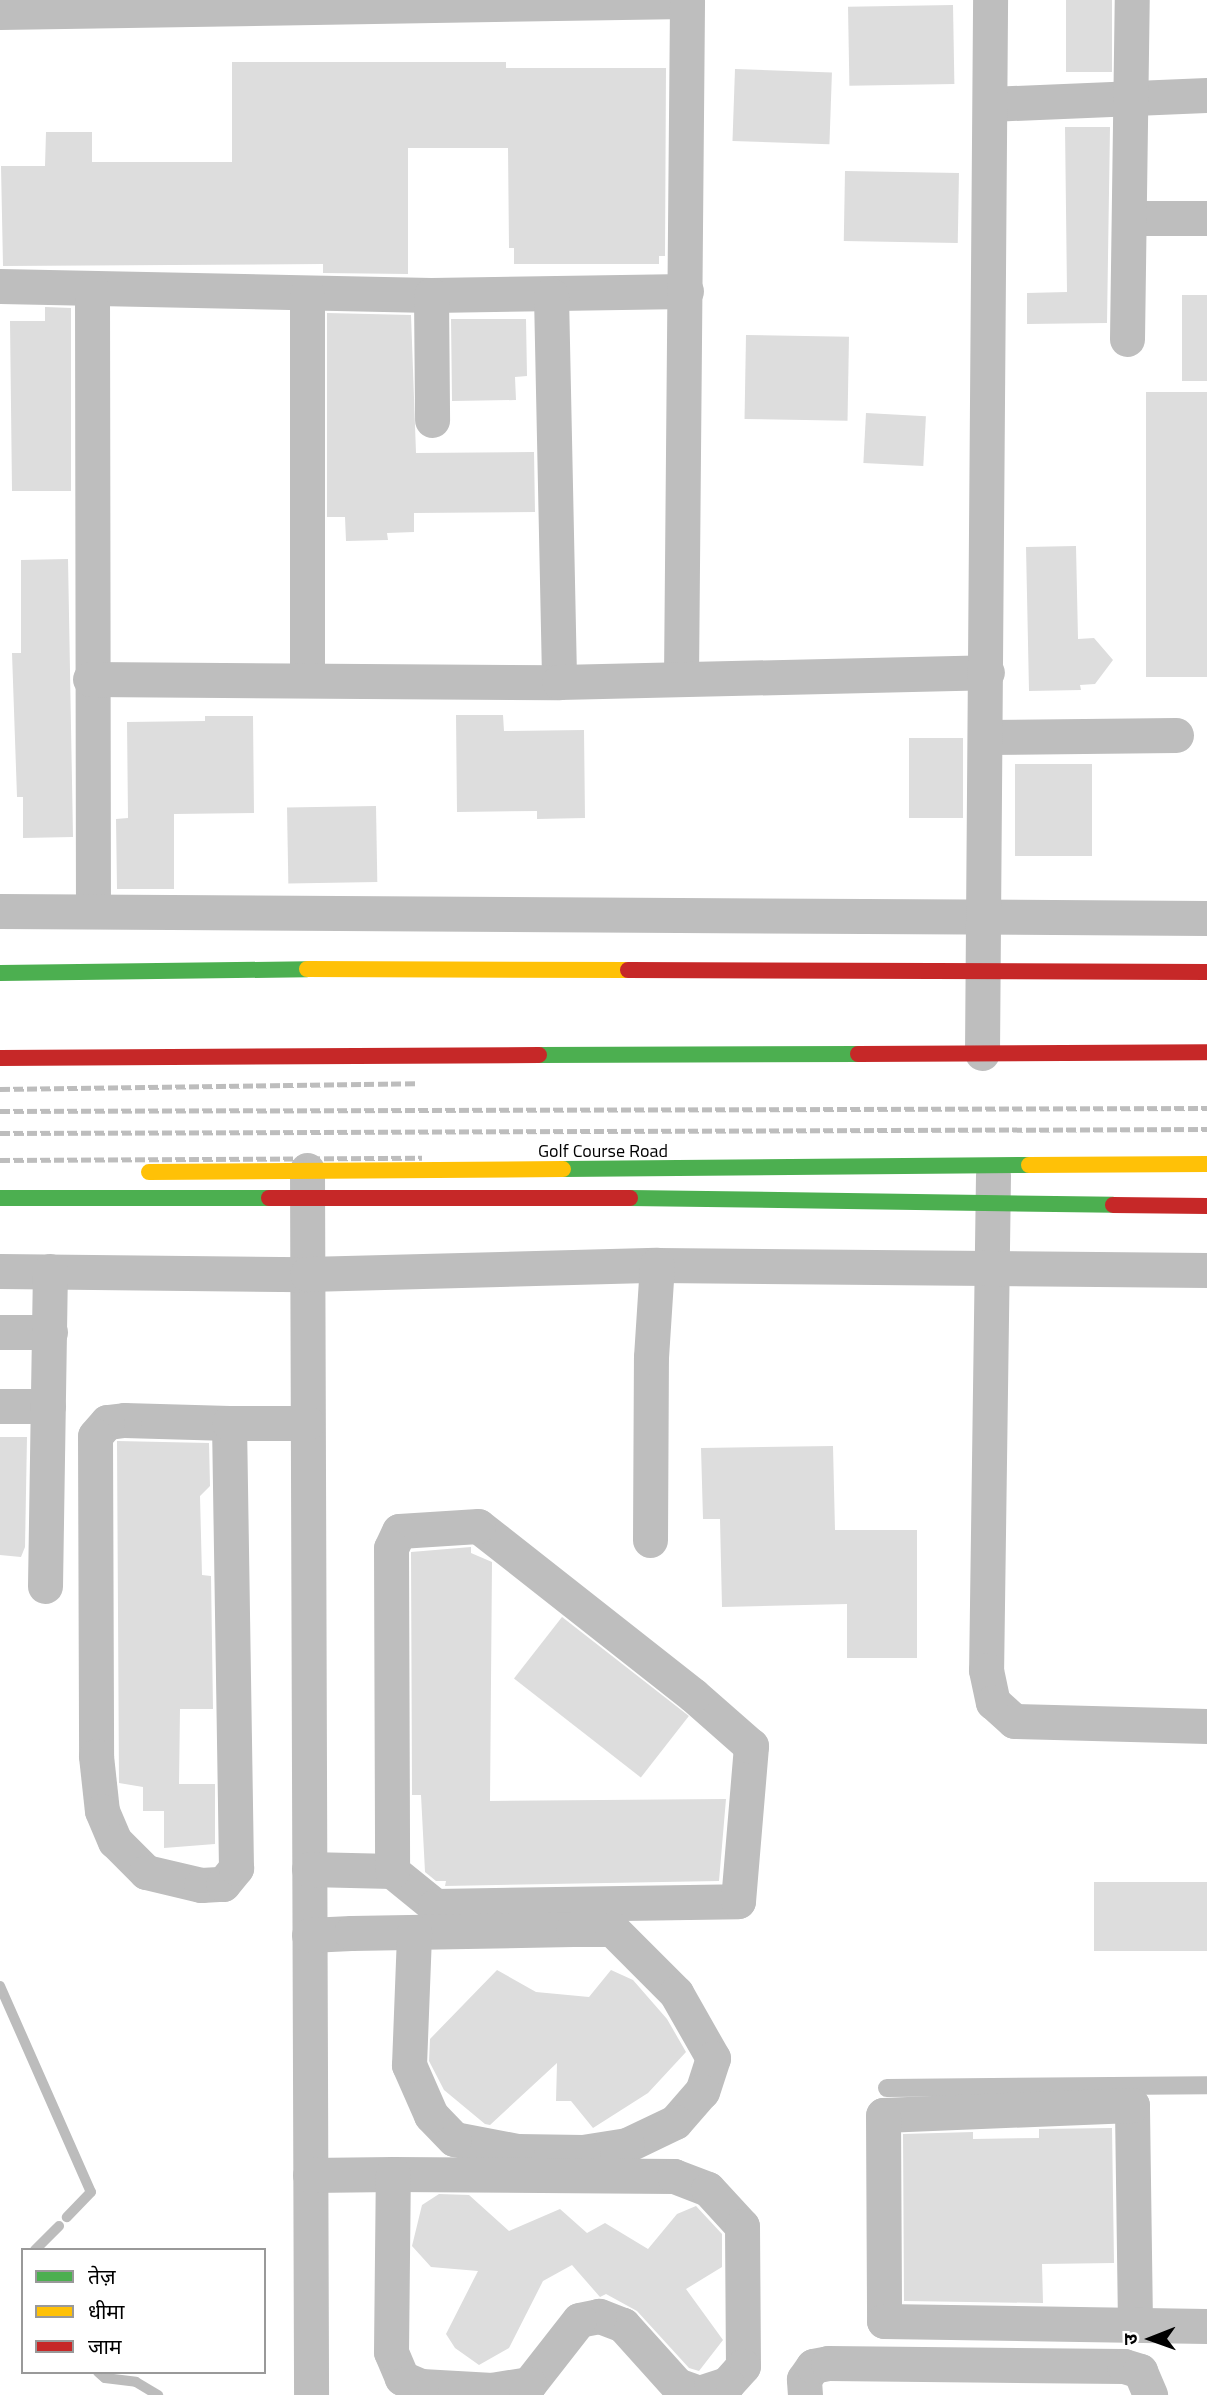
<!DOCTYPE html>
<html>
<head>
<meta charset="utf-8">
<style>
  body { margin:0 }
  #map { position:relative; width:1207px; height:2395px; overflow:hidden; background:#fff; font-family:"Titillium Web","Noto Sans Devanagari",sans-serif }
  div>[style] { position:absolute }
  .stream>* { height:10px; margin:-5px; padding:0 5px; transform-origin:5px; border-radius:5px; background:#bcbcbc }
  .building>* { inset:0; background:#ddd; transform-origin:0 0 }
  .lane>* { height:18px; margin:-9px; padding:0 9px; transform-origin:9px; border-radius:9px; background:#bebebe }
  .street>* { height:35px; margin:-17.5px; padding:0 17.5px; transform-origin:17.5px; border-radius:17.5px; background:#bebebe }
  .fast>* { height:16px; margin:-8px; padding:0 8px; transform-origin:8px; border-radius:8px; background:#4caf50 }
  .slow>* { height:16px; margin:-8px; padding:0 8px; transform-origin:8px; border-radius:8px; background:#ffc107 }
  .jam>* { height:16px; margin:-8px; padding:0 8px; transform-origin:8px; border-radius:8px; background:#c62828 }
  .rail>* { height:5px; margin-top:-2.5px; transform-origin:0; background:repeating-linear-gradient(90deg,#bdbdbd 0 10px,transparent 0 13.5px) }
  span { translate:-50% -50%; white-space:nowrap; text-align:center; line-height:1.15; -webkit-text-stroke:5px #fff; paint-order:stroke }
  .street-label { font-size:18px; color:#000 }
  .legend { position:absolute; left:21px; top:2248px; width:245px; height:126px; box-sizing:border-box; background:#fff; border:2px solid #999; margin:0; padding:9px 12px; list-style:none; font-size:21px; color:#000 }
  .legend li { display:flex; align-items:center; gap:14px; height:35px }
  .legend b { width:35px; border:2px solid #999 }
  .north { position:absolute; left:1116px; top:2304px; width:70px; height:70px; -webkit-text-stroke:5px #fff; paint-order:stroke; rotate:269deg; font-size:19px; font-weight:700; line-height:28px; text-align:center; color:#000 }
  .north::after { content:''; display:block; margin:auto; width:24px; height:32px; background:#000; clip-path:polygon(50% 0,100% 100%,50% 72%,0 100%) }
</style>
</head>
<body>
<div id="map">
  <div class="stream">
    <i style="left:0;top:1986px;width:225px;rotate:66.2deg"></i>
    <i style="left:91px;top:2192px;width:35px;rotate:134deg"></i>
    <i style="left:35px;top:2250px;width:34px;rotate:-45deg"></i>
    <i style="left:98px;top:2372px;width:9px;rotate:41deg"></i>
    <i style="left:105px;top:2378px;width:31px;rotate:7deg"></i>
    <i style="left:136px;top:2382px;width:26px;rotate:31deg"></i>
  </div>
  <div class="building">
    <i style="left:1066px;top:0;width:46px;height:72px"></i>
    <i style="left:953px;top:5px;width:79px;height:105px;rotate:89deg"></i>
    <i style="clip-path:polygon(232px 62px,506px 62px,506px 68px,666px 68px,665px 256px,659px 256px,659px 264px,514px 264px,514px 248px,509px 248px,508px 148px,408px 148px,408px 274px,323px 273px,323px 264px,3px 266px,1px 166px,45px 166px,46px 132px,92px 132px,92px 162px,232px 162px)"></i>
    <i style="left:735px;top:69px;width:97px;height:72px;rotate:2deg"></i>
    <i style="clip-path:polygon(1065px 127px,1110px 127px,1107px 323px,1027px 324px,1027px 293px,1067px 292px)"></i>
    <i style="left:845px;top:171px;width:114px;height:70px;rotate:1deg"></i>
    <i style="left:1182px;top:295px;width:25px;height:86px"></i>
    <i style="clip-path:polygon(45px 307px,71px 308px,71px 491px,12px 491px,10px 321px,45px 321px)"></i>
    <i style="clip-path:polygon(327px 313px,411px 315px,416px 453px,534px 452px,535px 512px,414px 513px,414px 532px,387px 533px,388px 540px,346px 541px,345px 517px,327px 517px)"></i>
    <i style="clip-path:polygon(451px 319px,526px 319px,527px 376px,515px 377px,516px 400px,452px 401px)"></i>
    <i style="left:746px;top:335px;width:103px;height:84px;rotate:1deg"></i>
    <i style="left:1146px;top:392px;width:61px;height:285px"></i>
    <i style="left:866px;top:413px;width:60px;height:50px;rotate:3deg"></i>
    <i style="clip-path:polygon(1076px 546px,1078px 639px,1094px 638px,1113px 660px,1095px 684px,1080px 685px,1081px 690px,1029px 691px,1026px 547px)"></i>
    <i style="clip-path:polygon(68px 559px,73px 837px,23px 838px,23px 797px,17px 797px,12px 653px,21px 653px,21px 560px)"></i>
    <i style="clip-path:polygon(456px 715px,503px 715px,504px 731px,584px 730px,585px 818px,537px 819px,537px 811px,457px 812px)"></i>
    <i style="clip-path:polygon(205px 716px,253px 716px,254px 813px,174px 814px,174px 889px,117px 889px,116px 819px,128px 818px,127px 722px,205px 721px)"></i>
    <i style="left:909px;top:738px;width:54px;height:80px"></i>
    <i style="left:1092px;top:764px;width:92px;height:77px;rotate:90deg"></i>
    <i style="left:376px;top:806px;width:76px;height:89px;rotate:89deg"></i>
    <i style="clip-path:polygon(0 1437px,27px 1437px,25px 1547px,21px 1557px,0 1555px)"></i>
    <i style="clip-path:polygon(117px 1441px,209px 1443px,210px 1486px,200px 1496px,202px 1575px,211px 1576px,213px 1709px,180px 1709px,179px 1784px,215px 1784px,215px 1844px,164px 1848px,164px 1811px,143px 1811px,143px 1787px,119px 1783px)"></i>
    <i style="clip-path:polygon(833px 1446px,835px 1530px,917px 1530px,917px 1658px,847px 1658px,847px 1604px,722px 1607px,720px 1519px,703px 1519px,701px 1448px)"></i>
    <i style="clip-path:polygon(471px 1547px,471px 1553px,492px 1562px,490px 1801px,726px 1799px,719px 1881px,445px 1886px,446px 1881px,436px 1881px,425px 1872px,421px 1795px,412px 1795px,411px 1552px)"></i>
    <i style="left:562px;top:1617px;width:161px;height:78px;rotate:38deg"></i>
    <i style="left:1207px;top:1882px;width:69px;height:113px;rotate:90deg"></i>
    <i style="clip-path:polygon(497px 1970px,536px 1992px,589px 1997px,611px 1970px,633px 1980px,667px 2019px,686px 2052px,648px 2093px,593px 2128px,571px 2101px,556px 2101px,557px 2063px,490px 2125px,485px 2124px,444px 2090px,429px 2061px,430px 2039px)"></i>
    <i style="clip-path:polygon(1112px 2128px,1114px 2263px,1042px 2264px,1043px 2303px,904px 2301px,903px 2134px,973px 2132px,973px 2139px,1039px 2138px,1039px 2129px)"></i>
    <i style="clip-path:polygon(439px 2194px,469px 2195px,509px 2231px,560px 2209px,587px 2233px,605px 2223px,648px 2249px,677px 2214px,696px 2206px,722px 2234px,722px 2267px,686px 2289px,723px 2340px,699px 2371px,689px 2368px,637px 2311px,606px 2294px,600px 2297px,572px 2265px,543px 2281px,509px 2348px,479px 2365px,455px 2348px,446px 2334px,478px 2271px,431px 2267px,412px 2246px,422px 2205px)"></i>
  </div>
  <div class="lane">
    <i style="left:887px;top:2088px;width:320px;rotate:-0.5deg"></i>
  </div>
  <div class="street">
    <i style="left:0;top:12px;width:687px;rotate:-0.92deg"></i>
    <i style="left:990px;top:104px;width:217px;rotate:-2.4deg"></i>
    <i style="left:1132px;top:218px;width:75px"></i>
    <i style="left:0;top:286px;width:431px;rotate:1.2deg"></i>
    <i style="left:431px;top:295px;width:255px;rotate:-0.9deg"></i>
    <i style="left:92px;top:290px;width:621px;rotate:89.91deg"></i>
    <i style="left:307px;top:294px;width:384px;rotate:90deg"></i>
    <i style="left:431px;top:295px;width:125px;rotate:89.5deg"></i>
    <i style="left:551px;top:295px;width:387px;rotate:88.8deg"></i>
    <i style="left:1127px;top:339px;width:339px;rotate:-89.2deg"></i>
    <i style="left:681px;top:678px;width:678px;rotate:-89.49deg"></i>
    <i style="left:90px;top:679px;width:469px;rotate:0.4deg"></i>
    <i style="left:559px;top:682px;width:428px;rotate:-1.3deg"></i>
    <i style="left:985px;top:737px;width:191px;rotate:-0.6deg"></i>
    <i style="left:0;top:911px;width:1207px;rotate:0.33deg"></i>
    <i style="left:982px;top:1053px;width:1053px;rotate:-89.56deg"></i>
    <i style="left:307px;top:1170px;width:1225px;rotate:89.81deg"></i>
    <i style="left:993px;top:1175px;width:495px;rotate:90.8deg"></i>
    <i style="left:986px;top:1670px;width:33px;rotate:78deg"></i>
    <i style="left:993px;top:1702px;width:28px;rotate:42deg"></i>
    <i style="left:1014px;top:1721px;width:193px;rotate:1.5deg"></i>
    <i style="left:0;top:1271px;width:307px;rotate:0.6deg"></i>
    <i style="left:307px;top:1274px;width:350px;rotate:-1.5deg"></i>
    <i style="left:657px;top:1265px;width:550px;rotate:0.52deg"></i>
    <i style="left:0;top:1332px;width:50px"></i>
    <i style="left:0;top:1406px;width:48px"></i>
    <i style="left:229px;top:1423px;width:105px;rotate:-178.4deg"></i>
    <i style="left:124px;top:1420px;width:17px;rotate:173deg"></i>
    <i style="left:107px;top:1422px;width:18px;rotate:131deg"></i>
    <i style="left:95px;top:1436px;width:320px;rotate:89.8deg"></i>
    <i style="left:96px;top:1756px;width:55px;rotate:83.8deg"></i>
    <i style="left:102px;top:1811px;width:33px;rotate:67deg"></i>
    <i style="left:115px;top:1841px;width:44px;rotate:45deg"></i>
    <i style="left:146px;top:1872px;width:57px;rotate:13.3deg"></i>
    <i style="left:201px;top:1885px;width:22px;rotate:-3deg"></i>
    <i style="left:223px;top:1884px;width:21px;rotate:-51deg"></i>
    <i style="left:236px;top:1868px;width:445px;rotate:-90.9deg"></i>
    <i style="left:229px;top:1423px;width:78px"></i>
    <i style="left:650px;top:1540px;width:183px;rotate:-89.7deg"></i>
    <i style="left:651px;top:1357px;width:92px;rotate:-86.3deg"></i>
    <i style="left:45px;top:1586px;width:315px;rotate:-89.1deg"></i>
    <i style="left:309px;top:1869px;width:83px;rotate:1.4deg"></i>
    <i style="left:392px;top:1871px;width:55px;rotate:39.1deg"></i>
    <i style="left:435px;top:1906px;width:303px;rotate:-0.9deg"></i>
    <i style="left:738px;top:1901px;width:156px;rotate:-85.2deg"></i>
    <i style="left:751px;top:1746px;width:77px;rotate:-138.7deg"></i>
    <i style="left:693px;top:1695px;width:273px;rotate:-141.8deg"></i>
    <i style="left:478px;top:1526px;width:79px;rotate:176.4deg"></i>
    <i style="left:399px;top:1531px;width:19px;rotate:115deg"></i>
    <i style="left:391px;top:1548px;width:323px;rotate:89.8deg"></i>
    <i style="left:309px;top:1935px;width:42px;rotate:-2.7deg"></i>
    <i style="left:351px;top:1933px;width:222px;rotate:-1deg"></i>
    <i style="left:573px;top:1929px;width:39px"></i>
    <i style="left:612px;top:1929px;width:91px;rotate:45deg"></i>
    <i style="left:676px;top:1993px;width:75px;rotate:60.4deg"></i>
    <i style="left:713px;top:2058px;width:35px;rotate:108deg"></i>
    <i style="left:702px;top:2091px;width:41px;rotate:131.1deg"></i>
    <i style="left:675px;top:2122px;width:53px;rotate:154.4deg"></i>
    <i style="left:627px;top:2145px;width:45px;rotate:171deg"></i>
    <i style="left:583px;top:2152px;width:66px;rotate:-179.1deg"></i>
    <i style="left:517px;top:2151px;width:64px;rotate:-169.2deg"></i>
    <i style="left:454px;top:2139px;width:33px;rotate:-134deg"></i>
    <i style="left:431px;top:2115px;width:55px;rotate:-113.7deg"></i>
    <i style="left:409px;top:2065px;width:133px;rotate:-87.8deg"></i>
    <i style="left:310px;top:2175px;width:83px;rotate:-0.7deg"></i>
    <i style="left:393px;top:2174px;width:281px;rotate:0.4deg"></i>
    <i style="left:674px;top:2176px;width:36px;rotate:21deg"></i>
    <i style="left:708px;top:2189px;width:50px;rotate:47.4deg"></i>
    <i style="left:742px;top:2226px;width:140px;rotate:89.6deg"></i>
    <i style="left:743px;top:2366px;width:24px;rotate:132deg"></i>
    <i style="left:727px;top:2384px;width:29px;rotate:162deg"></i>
    <i style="left:699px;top:2393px;width:23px;rotate:-160deg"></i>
    <i style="left:677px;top:2385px;width:81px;rotate:-132deg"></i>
    <i style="left:623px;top:2325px;width:26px;rotate:-159deg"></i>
    <i style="left:599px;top:2316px;width:20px;rotate:169deg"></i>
    <i style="left:579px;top:2320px;width:81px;rotate:128deg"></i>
    <i style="left:529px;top:2384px;width:37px;rotate:171deg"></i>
    <i style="left:492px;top:2390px;width:71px;rotate:-176.8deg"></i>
    <i style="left:421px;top:2386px;width:21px;rotate:-157deg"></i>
    <i style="left:402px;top:2378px;width:28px;rotate:-113deg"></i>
    <i style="left:391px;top:2352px;width:178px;rotate:-89.4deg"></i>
    <i style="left:1135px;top:2324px;width:219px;rotate:-90.8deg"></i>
    <i style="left:1132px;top:2105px;width:249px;rotate:177.7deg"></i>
    <i style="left:883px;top:2115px;width:206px;rotate:89.7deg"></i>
    <i style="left:884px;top:2321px;width:323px;rotate:0.9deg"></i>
    <i style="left:805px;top:2395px;width:16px;rotate:-94deg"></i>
    <i style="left:804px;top:2379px;width:16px;rotate:-55deg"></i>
    <i style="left:813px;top:2366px;width:15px;rotate:-11deg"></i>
    <i style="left:828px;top:2363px;width:296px;rotate:0.6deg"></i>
    <i style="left:1124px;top:2366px;width:17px;rotate:17deg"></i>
    <i style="left:1140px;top:2371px;width:26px;rotate:67deg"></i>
  </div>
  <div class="fast">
    <i style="left:0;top:973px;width:307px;rotate:-0.7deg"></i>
    <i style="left:539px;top:1055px;width:319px;rotate:-0.2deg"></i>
    <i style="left:563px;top:1169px;width:466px;rotate:-0.5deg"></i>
    <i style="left:0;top:1198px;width:269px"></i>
    <i style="left:630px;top:1198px;width:483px;rotate:0.8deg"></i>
  </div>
  <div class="slow">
    <i style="left:307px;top:969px;width:321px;rotate:0.2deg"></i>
    <i style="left:1029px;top:1165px;width:178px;rotate:-0.3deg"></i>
    <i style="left:149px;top:1172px;width:414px;rotate:-0.4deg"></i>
  </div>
  <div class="jam">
    <i style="left:628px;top:970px;width:579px;rotate:0.2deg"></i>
    <i style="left:858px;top:1054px;width:349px;rotate:-0.3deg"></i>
    <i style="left:0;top:1058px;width:539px;rotate:-0.32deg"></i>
    <i style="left:269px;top:1198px;width:361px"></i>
    <i style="left:1113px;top:1205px;width:94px;rotate:0.6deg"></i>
  </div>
  <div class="rail">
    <i style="left:0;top:1089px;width:417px;rotate:-0.8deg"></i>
    <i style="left:0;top:1111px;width:1207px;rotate:-0.14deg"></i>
    <i style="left:0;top:1133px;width:1207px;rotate:-0.19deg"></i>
    <i style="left:0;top:1160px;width:422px;rotate:-0.3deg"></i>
  </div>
  <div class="street-label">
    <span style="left:603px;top:1151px">Golf Course Road</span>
  </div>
  <ul class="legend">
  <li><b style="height:9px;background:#4caf50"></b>तेज़</li>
  <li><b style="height:9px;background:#ffc107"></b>धीमा</li>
  <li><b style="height:9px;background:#c62828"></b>जाम</li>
  </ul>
  <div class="north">उ</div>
</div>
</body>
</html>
